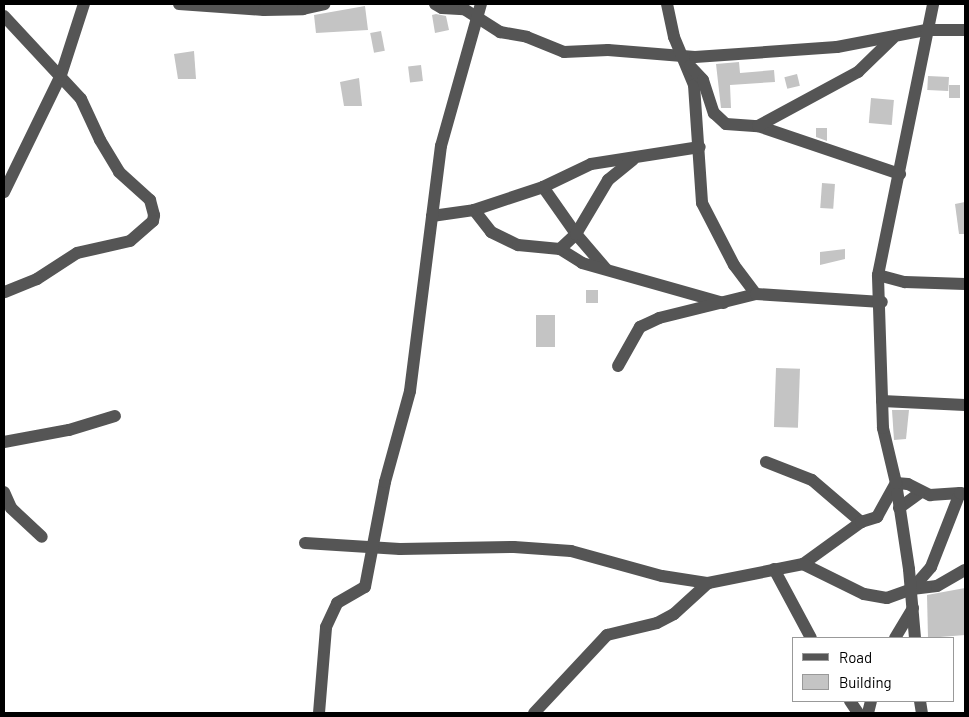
<!DOCTYPE html>
<html>
<head>
<meta charset="utf-8">
<style>
  body { margin:0 }
  #map { position:relative; width:969px; height:717px; overflow:hidden; background:#fff; font-family:Barlow,sans-serif }
  div>[style] { position:absolute }
  .building>* { inset:0; background:#c4c4c4; transform-origin:0 0 }
  .minor>* { height:12px; margin:-6px; padding:0 6px; transform-origin:6px; border-radius:6px; background:#555 }
  span { translate:-50% -50%; white-space:nowrap; text-align:center; line-height:1.15; -webkit-text-stroke:4px #fff; paint-order:stroke }
  .frame { position:absolute; inset:0; border:5px solid #000; pointer-events:none }
  .legend { position:absolute; left:792px; top:637px; width:162px; height:65px; box-sizing:border-box; background:#fff; border:1px solid #999; margin:0; padding:6px 9px; list-style:none; font-size:15px; color:#000 }
  .legend li { display:flex; align-items:center; gap:10px; height:25px }
  .legend b { width:25px; border:1px solid #999 }
</style>
</head>
<body>
<div id="map">
  <div class="building">
    <i style="clip-path:polygon(365px 6px,368px 30px,316px 33px,314px 15px)"></i>
    <i style="clip-path:polygon(436px 14px,446px 16px,449px 30px,435px 33px,432px 15px)"></i>
    <i style="left:381px;top:31px;width:20px;height:11px;rotate:79deg"></i>
    <i style="clip-path:polygon(194px 51px,196px 79px,178px 79px,174px 54px)"></i>
    <i style="clip-path:polygon(739px 62px,740px 73px,774px 70px,775px 82px,730px 85px,731px 108px,721px 108px,716px 64px)"></i>
    <i style="left:421px;top:65px;width:16px;height:13px;rotate:83deg"></i>
    <i style="left:797px;top:74px;width:12px;height:13px;rotate:76deg"></i>
    <i style="left:928px;top:76px;width:21px;height:14px;rotate:3deg"></i>
    <i style="clip-path:polygon(359px 78px,362px 106px,344px 106px,340px 82px)"></i>
    <i style="left:949px;top:85px;width:11px;height:13px"></i>
    <i style="left:871px;top:98px;width:23px;height:25px;rotate:5deg"></i>
    <i style="clip-path:polygon(816px 128px,827px 128px,827px 141px,816px 137px)"></i>
    <i style="left:822px;top:183px;width:13px;height:25px;rotate:4deg"></i>
    <i style="clip-path:polygon(965px 202px,965px 234px,959px 234px,955px 204px)"></i>
    <i style="clip-path:polygon(845px 249px,845px 259px,820px 265px,820px 252px)"></i>
    <i style="left:586px;top:290px;width:12px;height:13px"></i>
    <i style="left:536px;top:315px;width:19px;height:32px"></i>
    <i style="left:776px;top:368px;width:24px;height:59px;rotate:2deg"></i>
    <i style="clip-path:polygon(892px 410px,909px 410px,906px 439px,894px 440px)"></i>
    <i style="clip-path:polygon(965px 588px,965px 635px,928px 638px,927px 595px)"></i>
  </div>
  <div class="minor">
    <i style="left:179px;top:4px;width:85px;rotate:4deg"></i>
    <i style="left:264px;top:10px;width:39px;rotate:-1deg"></i>
    <i style="left:303px;top:9px;width:22px;rotate:-13deg"></i>
    <i style="left:435px;top:4px;width:8px;rotate:30deg"></i>
    <i style="left:442px;top:8px;width:22px;rotate:3deg"></i>
    <i style="left:464px;top:9px;width:43px;rotate:32.6deg"></i>
    <i style="left:500px;top:32px;width:27px;rotate:10deg"></i>
    <i style="left:527px;top:37px;width:40px;rotate:22deg"></i>
    <i style="left:564px;top:52px;width:44px;rotate:-2.6deg"></i>
    <i style="left:608px;top:50px;width:87px;rotate:4.6deg"></i>
    <i style="left:695px;top:57px;width:142px;rotate:-4deg"></i>
    <i style="left:837px;top:47px;width:91px;rotate:-10.8deg"></i>
    <i style="left:926px;top:30px;width:39px"></i>
    <i style="left:667px;top:4px;width:34px;rotate:78deg"></i>
    <i style="left:674px;top:37px;width:52px;rotate:67.4deg"></i>
    <i style="left:694px;top:85px;width:118px;rotate:86.1deg"></i>
    <i style="left:702px;top:203px;width:70px;rotate:62.7deg"></i>
    <i style="left:734px;top:265px;width:36px;rotate:53deg"></i>
    <i style="left:4px;top:16px;width:113px;rotate:47.1deg"></i>
    <i style="left:81px;top:99px;width:45px;rotate:65.1deg"></i>
    <i style="left:100px;top:140px;width:37px;rotate:59deg"></i>
    <i style="left:119px;top:172px;width:42px;rotate:42.1deg"></i>
    <i style="left:150px;top:200px;width:16px;rotate:75deg"></i>
    <i style="left:154px;top:215px;width:6px;rotate:99deg"></i>
    <i style="left:153px;top:221px;width:30px;rotate:139deg"></i>
    <i style="left:130px;top:241px;width:54px;rotate:167.2deg"></i>
    <i style="left:77px;top:253px;width:48px;rotate:147deg"></i>
    <i style="left:37px;top:279px;width:35px;rotate:158deg"></i>
    <i style="left:690px;top:66px;width:19px;rotate:47deg"></i>
    <i style="left:703px;top:80px;width:35px;rotate:72deg"></i>
    <i style="left:714px;top:113px;width:16px;rotate:43deg"></i>
    <i style="left:726px;top:124px;width:32px;rotate:4deg"></i>
    <i style="left:758px;top:126px;width:150px;rotate:18.7deg"></i>
    <i style="left:758px;top:126px;width:114px;rotate:-28.4deg"></i>
    <i style="left:858px;top:72px;width:49px;rotate:-44.2deg"></i>
    <i style="left:543px;top:187px;width:57px;rotate:54.9deg"></i>
    <i style="left:576px;top:234px;width:46px;rotate:49.4deg"></i>
    <i style="left:4px;top:192px;width:130px;rotate:-64deg"></i>
    <i style="left:61px;top:75px;width:75px;rotate:-72.1deg"></i>
    <i style="left:474px;top:210px;width:28px;rotate:52deg"></i>
    <i style="left:491px;top:232px;width:30px;rotate:26deg"></i>
    <i style="left:518px;top:245px;width:42px;rotate:5.4deg"></i>
    <i style="left:560px;top:249px;width:26px;rotate:32deg"></i>
    <i style="left:582px;top:263px;width:147px;rotate:15.8deg"></i>
    <i style="left:432px;top:216px;width:42px;rotate:-8.1deg"></i>
    <i style="left:474px;top:210px;width:73px;rotate:-18.4deg"></i>
    <i style="left:543px;top:187px;width:53px;rotate:-25.6deg"></i>
    <i style="left:591px;top:164px;width:110px;rotate:-8.9deg"></i>
    <i style="left:560px;top:249px;width:22px;rotate:-43deg"></i>
    <i style="left:576px;top:234px;width:63px;rotate:-59.3deg"></i>
    <i style="left:608px;top:180px;width:32px;rotate:-39deg"></i>
    <i style="left:878px;top:275px;width:28px;rotate:15deg"></i>
    <i style="left:905px;top:282px;width:60px;rotate:1.9deg"></i>
    <i style="left:618px;top:366px;width:45px;rotate:-60.6deg"></i>
    <i style="left:640px;top:327px;width:21px;rotate:-25deg"></i>
    <i style="left:659px;top:318px;width:100px;rotate:-13.9deg"></i>
    <i style="left:756px;top:294px;width:126px;rotate:3.6deg"></i>
    <i style="left:882px;top:401px;width:83px;rotate:2.8deg"></i>
    <i style="left:4px;top:442px;width:66px;rotate:-10.5deg"></i>
    <i style="left:69px;top:430px;width:48px;rotate:-16.9deg"></i>
    <i style="left:766px;top:462px;width:49px;rotate:21.4deg"></i>
    <i style="left:812px;top:480px;width:65px;rotate:40.6deg"></i>
    <i style="left:4px;top:492px;width:17px;rotate:66deg"></i>
    <i style="left:11px;top:508px;width:42px;rotate:43.1deg"></i>
    <i style="left:899px;top:508px;width:27px;rotate:-36deg"></i>
    <i style="left:305px;top:543px;width:95px;rotate:3.6deg"></i>
    <i style="left:400px;top:549px;width:114px;rotate:-1deg"></i>
    <i style="left:514px;top:547px;width:57px;rotate:4deg"></i>
    <i style="left:571px;top:551px;width:94px;rotate:15.4deg"></i>
    <i style="left:662px;top:576px;width:47px;rotate:8.7deg"></i>
    <i style="left:708px;top:583px;width:97px;rotate:-11.3deg"></i>
    <i style="left:803px;top:564px;width:72px;rotate:-35.9deg"></i>
    <i style="left:861px;top:522px;width:17px;rotate:-17deg"></i>
    <i style="left:877px;top:517px;width:39px;rotate:-61deg"></i>
    <i style="left:896px;top:483px;width:12px;rotate:5deg"></i>
    <i style="left:908px;top:484px;width:25px;rotate:27deg"></i>
    <i style="left:930px;top:495px;width:30px;rotate:-4deg"></i>
    <i style="left:803px;top:564px;width:68px;rotate:26.2deg"></i>
    <i style="left:864px;top:594px;width:23px;rotate:10deg"></i>
    <i style="left:887px;top:598px;width:27px;rotate:-20deg"></i>
    <i style="left:912px;top:589px;width:25px;rotate:-7deg"></i>
    <i style="left:937px;top:586px;width:32px;rotate:-30deg"></i>
    <i style="left:774px;top:569px;width:78px;rotate:61.8deg"></i>
    <i style="left:912px;top:589px;width:29px;rotate:-49deg"></i>
    <i style="left:931px;top:567px;width:79px;rotate:-68.6deg"></i>
    <i style="left:960px;top:493px;width:5px;rotate:11deg"></i>
    <i style="left:895px;top:638px;width:35px;rotate:-59deg"></i>
    <i style="left:915px;top:638px;width:69px;rotate:-95deg"></i>
    <i style="left:909px;top:569px;width:87px;rotate:-98.6deg"></i>
    <i style="left:896px;top:483px;width:57px;rotate:-103.3deg"></i>
    <i style="left:883px;top:428px;width:153px;rotate:-91.9deg"></i>
    <i style="left:878px;top:275px;width:277px;rotate:-78.5deg"></i>
    <i style="left:850px;top:701px;width:14px;rotate:56deg"></i>
    <i style="left:920px;top:701px;width:12px;rotate:81deg"></i>
    <i style="left:319px;top:713px;width:86px;rotate:-85.3deg"></i>
    <i style="left:326px;top:627px;width:26px;rotate:-65deg"></i>
    <i style="left:337px;top:603px;width:32px;rotate:-30deg"></i>
    <i style="left:365px;top:587px;width:107px;rotate:-79.2deg"></i>
    <i style="left:385px;top:482px;width:94px;rotate:-74.6deg"></i>
    <i style="left:410px;top:391px;width:247px;rotate:-82.8deg"></i>
    <i style="left:441px;top:146px;width:148px;rotate:-74.3deg"></i>
    <i style="left:534px;top:713px;width:107px;rotate:-46.9deg"></i>
    <i style="left:607px;top:635px;width:51px;rotate:-13.5deg"></i>
    <i style="left:657px;top:623px;width:19px;rotate:-28deg"></i>
    <i style="left:674px;top:614px;width:46px;rotate:-42.4deg"></i>
    <i style="left:868px;top:713px;width:12px;rotate:-76deg"></i>
  </div>
  <div class="frame"></div>
  <ul class="legend">
  <li><b style="height:6px;background:#555"></b>Road</li>
  <li><b style="height:14px;background:#c4c4c4"></b>Building</li>
  </ul>
</div>
</body>
</html>
